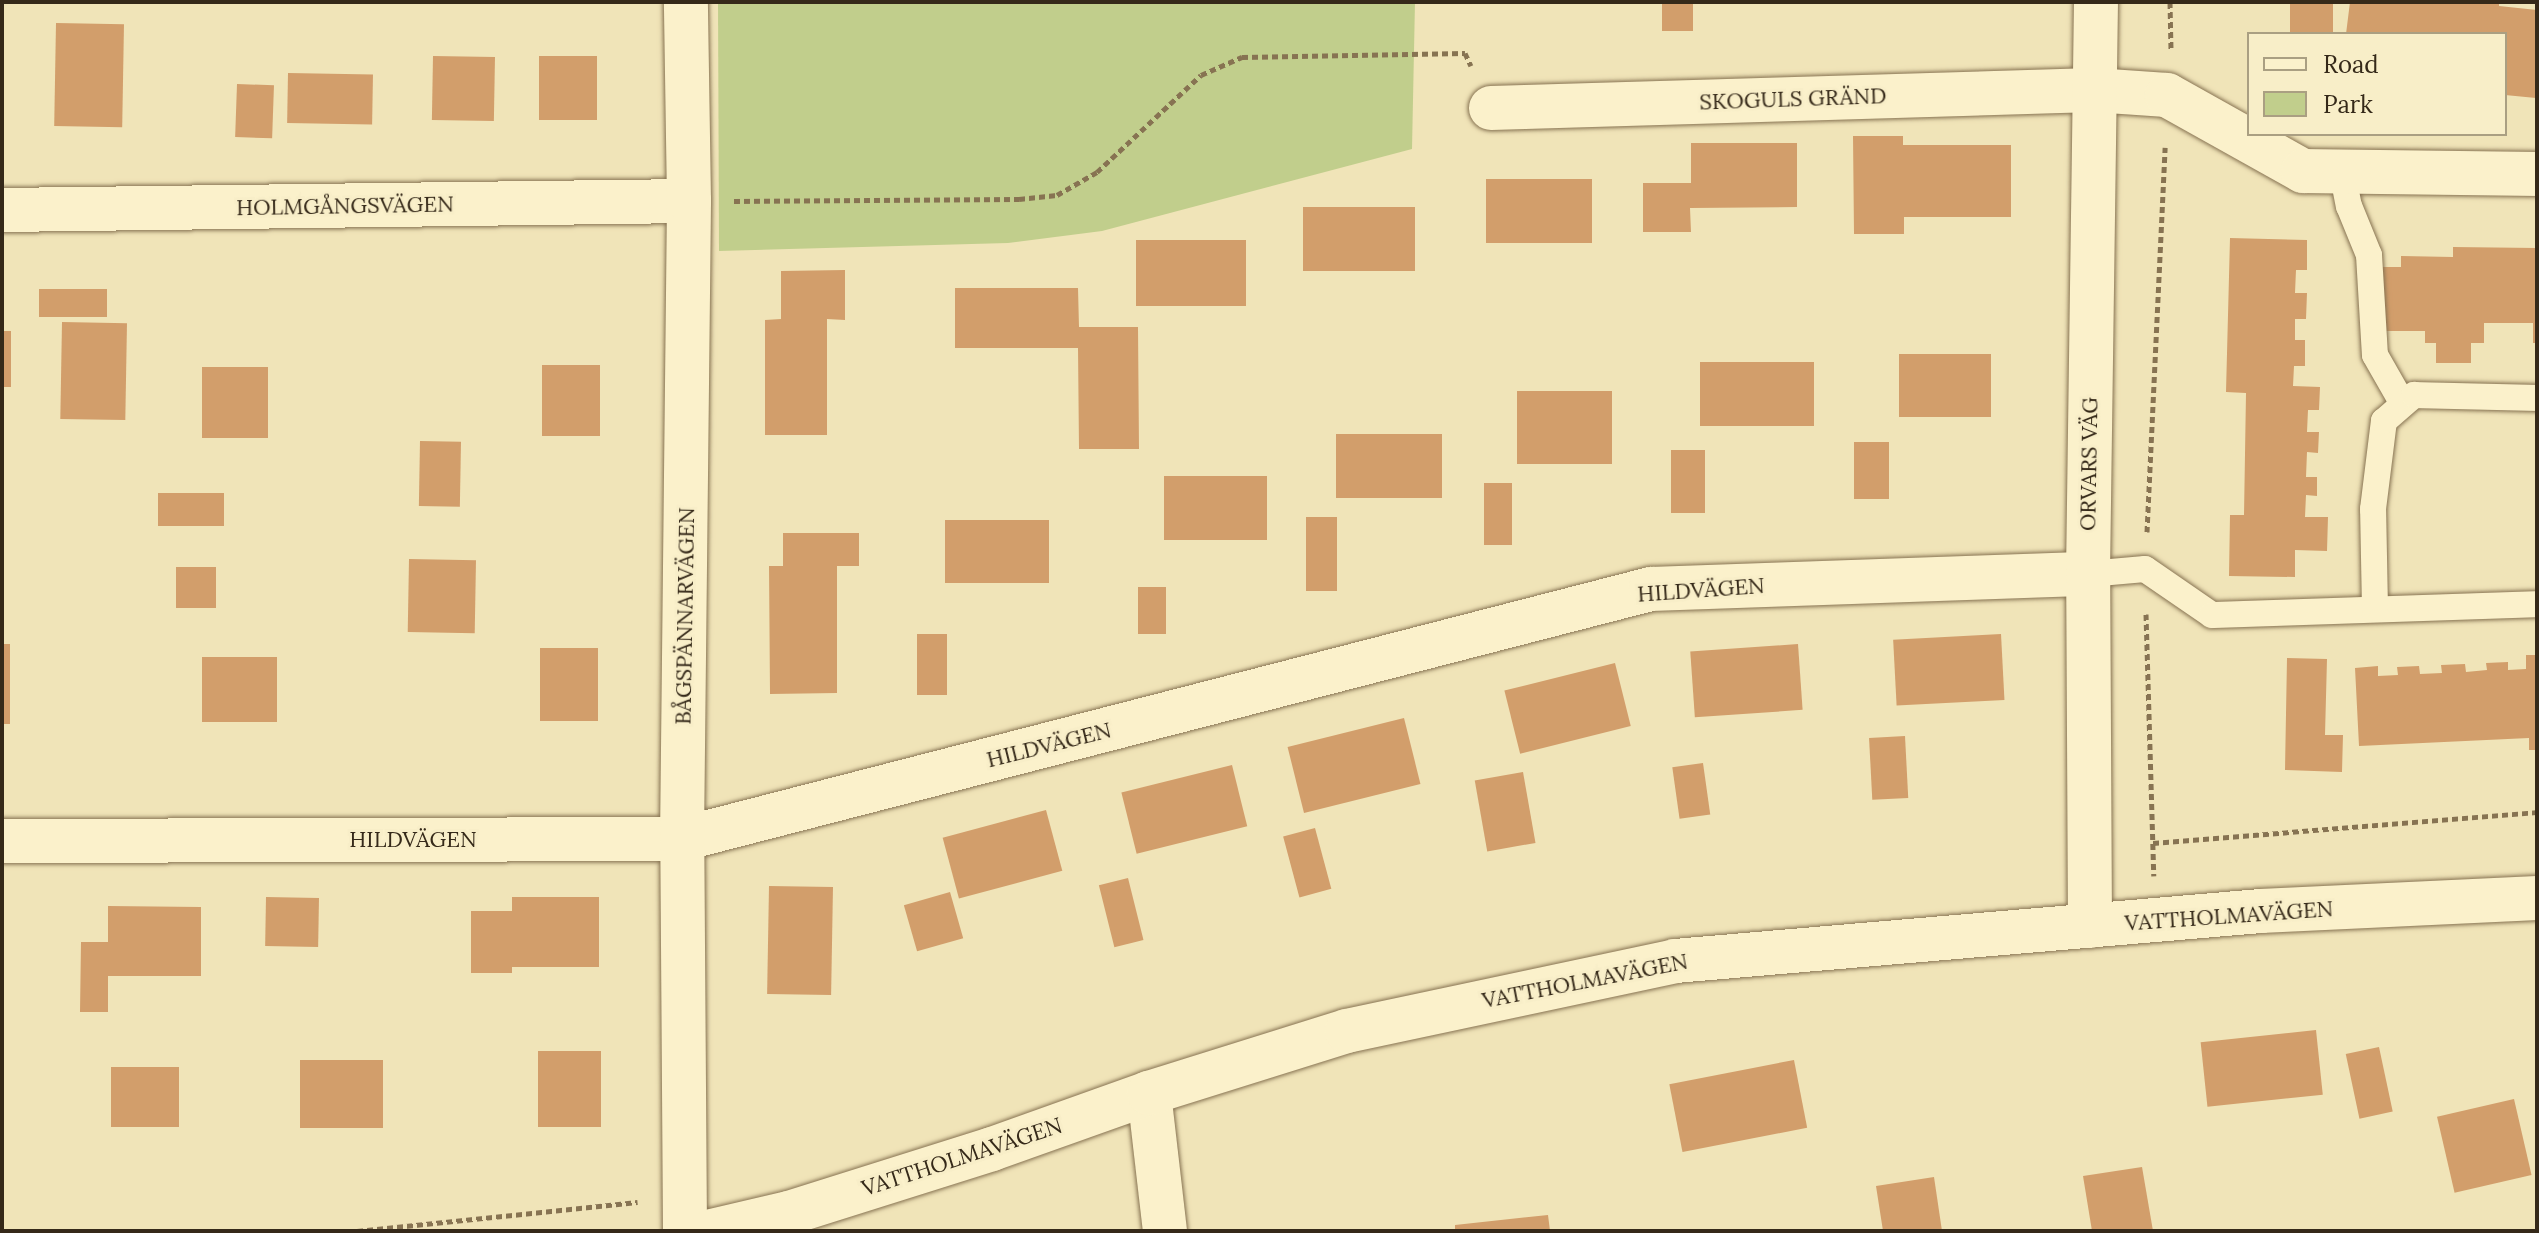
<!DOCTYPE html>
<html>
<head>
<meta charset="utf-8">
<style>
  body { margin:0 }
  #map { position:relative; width:2539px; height:1233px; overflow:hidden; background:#f0e4b8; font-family:Lora,serif }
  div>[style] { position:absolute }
  .green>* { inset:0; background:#c1ce8c }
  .building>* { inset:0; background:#d29e6b; transform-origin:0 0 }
  .path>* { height:5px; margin-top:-2.5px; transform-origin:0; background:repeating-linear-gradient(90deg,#877352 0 6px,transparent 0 10px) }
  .roads { filter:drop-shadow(0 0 2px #877352) drop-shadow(0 0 2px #877352) }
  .service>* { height:26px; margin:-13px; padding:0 13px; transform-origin:13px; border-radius:13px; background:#fbf1cb }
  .minor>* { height:44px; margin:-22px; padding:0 22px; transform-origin:22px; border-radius:22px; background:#fbf1cb }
  .secondary>* { height:44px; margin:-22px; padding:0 22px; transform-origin:22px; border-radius:22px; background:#fbf1cb }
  span { translate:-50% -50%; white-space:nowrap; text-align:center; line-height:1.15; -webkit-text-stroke:6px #f8eec8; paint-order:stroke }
  .street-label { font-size:22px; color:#352919 }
  .frame { position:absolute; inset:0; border:4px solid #352919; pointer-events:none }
  .legend { position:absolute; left:2247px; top:32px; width:260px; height:104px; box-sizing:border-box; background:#f8eec8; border:2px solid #aa9f82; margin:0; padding:10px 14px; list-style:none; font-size:24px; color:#352919 }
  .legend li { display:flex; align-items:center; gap:16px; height:40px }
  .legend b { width:40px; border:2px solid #aa9f82 }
</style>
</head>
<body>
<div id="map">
  <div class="green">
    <i style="clip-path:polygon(718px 2px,1415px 2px,1412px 149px,1102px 231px,1008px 243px,719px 251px)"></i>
  </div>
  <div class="building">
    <i style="left:1662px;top:2px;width:31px;height:29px"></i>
    <i style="left:2290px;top:2px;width:43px;height:32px"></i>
    <i style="clip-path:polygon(2350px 2px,2499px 2px,2499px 6px,2537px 10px,2536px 98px,2505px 95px,2505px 34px,2346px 34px)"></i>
    <i style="left:56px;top:23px;width:68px;height:103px;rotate:1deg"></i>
    <i style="left:433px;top:56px;width:62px;height:64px;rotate:1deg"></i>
    <i style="left:539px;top:56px;width:58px;height:64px"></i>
    <i style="left:288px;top:73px;width:85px;height:50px;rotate:1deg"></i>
    <i style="left:237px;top:84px;width:37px;height:53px;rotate:2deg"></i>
    <i style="clip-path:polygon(1853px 136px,1903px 136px,1903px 145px,2011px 145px,2011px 217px,1904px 217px,1904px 234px,1854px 234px)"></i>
    <i style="clip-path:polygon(1691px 143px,1797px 143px,1797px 207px,1690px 208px,1691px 232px,1643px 232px,1643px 183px,1691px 183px)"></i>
    <i style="left:1486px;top:179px;width:106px;height:64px"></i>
    <i style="left:1303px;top:207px;width:112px;height:64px"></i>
    <i style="clip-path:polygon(2230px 238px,2307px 240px,2307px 270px,2296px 270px,2295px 293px,2307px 293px,2306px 319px,2295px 319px,2295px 340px,2305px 340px,2305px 366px,2294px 366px,2293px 386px,2320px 387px,2319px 410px,2308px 410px,2307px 432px,2319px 432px,2318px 453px,2307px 452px,2306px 477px,2317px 477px,2317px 496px,2306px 495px,2305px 517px,2328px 517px,2327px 551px,2295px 550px,2295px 577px,2229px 576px,2230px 515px,2244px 515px,2246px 393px,2226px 392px)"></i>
    <i style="left:1136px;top:240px;width:110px;height:66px"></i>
    <i style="clip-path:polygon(2453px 247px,2537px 248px,2537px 343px,2533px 343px,2533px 323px,2484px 323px,2484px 343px,2471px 343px,2471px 363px,2436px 363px,2436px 343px,2425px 343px,2425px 331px,2382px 331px,2382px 267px,2401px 267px,2401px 256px,2453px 257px)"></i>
    <i style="clip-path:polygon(845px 270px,845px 320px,827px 319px,827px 435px,765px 435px,765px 320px,781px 319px,781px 271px)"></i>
    <i style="clip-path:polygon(955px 288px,1078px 288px,1079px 327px,1138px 327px,1139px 449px,1079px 449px,1078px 348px,955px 348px)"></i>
    <i style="left:39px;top:289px;width:68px;height:28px"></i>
    <i style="left:62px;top:322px;width:65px;height:97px;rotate:1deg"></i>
    <i style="left:2px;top:331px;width:9px;height:56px"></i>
    <i style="left:1899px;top:354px;width:92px;height:63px"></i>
    <i style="left:1700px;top:362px;width:114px;height:64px"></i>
    <i style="left:542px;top:365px;width:58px;height:71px"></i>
    <i style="left:202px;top:367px;width:66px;height:71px"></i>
    <i style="left:1517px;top:391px;width:95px;height:73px"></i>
    <i style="left:1336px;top:434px;width:106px;height:64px"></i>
    <i style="left:420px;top:441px;width:41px;height:65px;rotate:1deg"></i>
    <i style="left:1854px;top:442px;width:35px;height:57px"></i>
    <i style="left:1671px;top:450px;width:34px;height:63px"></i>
    <i style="left:1164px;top:476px;width:103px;height:64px"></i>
    <i style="left:1484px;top:483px;width:28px;height:62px"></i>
    <i style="left:158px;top:493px;width:66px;height:33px"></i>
    <i style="left:1306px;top:517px;width:31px;height:74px"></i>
    <i style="left:945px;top:520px;width:104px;height:63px"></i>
    <i style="clip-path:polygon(783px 533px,859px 533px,859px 566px,837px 566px,837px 693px,770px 694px,769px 566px,783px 566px)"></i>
    <i style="left:409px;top:559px;width:67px;height:73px;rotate:1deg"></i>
    <i style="left:176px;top:567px;width:40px;height:41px"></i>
    <i style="left:1138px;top:587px;width:28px;height:47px"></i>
    <i style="left:917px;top:634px;width:30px;height:61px"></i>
    <i style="left:2001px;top:634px;width:66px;height:108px;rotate:87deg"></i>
    <i style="left:2px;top:644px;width:8px;height:80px"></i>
    <i style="left:1798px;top:644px;width:66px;height:108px;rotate:86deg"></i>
    <i style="left:540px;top:648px;width:58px;height:73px"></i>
    <i style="clip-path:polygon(2526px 655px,2537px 655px,2537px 750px,2529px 750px,2529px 738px,2359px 746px,2355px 668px,2378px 666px,2378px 676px,2398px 675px,2397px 667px,2419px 666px,2420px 674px,2442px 673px,2441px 665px,2465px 664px,2466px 672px,2487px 670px,2486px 663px,2508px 662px,2508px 670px,2526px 669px)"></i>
    <i style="left:202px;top:657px;width:75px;height:65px"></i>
    <i style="clip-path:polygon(2287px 658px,2327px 659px,2325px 735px,2343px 735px,2342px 772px,2285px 770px)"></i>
    <i style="left:1615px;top:663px;width:65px;height:114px;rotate:76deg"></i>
    <i style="left:1404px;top:718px;width:68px;height:120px;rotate:76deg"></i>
    <i style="left:1905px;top:736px;width:62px;height:36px;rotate:87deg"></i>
    <i style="left:1703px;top:763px;width:52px;height:31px;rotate:82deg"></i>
    <i style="left:1232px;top:765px;width:63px;height:114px;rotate:76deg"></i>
    <i style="left:1523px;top:772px;width:72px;height:49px;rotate:80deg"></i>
    <i style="left:1046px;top:810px;width:63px;height:107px;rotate:75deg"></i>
    <i style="left:1315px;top:828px;width:63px;height:33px;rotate:75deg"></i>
    <i style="left:1128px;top:878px;width:64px;height:30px;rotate:76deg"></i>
    <i style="left:769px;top:886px;width:64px;height:108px;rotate:1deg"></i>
    <i style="left:950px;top:892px;width:48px;height:48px;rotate:74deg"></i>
    <i style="left:266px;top:897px;width:53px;height:49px;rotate:1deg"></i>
    <i style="clip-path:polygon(512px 897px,599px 897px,599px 967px,512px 967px,512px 973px,471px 973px,471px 911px,512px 911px)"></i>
    <i style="clip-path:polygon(108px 906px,201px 907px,201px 976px,108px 976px,108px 1012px,80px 1012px,81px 942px,108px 942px)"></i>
    <i style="left:2316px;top:1030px;width:65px;height:116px;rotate:84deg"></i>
    <i style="left:2379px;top:1047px;width:66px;height:34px;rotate:78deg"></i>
    <i style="left:538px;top:1051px;width:63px;height:76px"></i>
    <i style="left:300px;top:1060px;width:83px;height:68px"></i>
    <i style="left:1794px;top:1060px;width:69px;height:127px;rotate:79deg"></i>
    <i style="left:111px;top:1067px;width:68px;height:60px"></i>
    <i style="left:2514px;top:1099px;width:78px;height:79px;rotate:77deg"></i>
    <i style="clip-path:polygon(2142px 1167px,2153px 1231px,2092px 1231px,2083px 1176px)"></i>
    <i style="clip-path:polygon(1934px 1177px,1942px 1231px,1883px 1231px,1876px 1186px)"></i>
    <i style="clip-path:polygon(1548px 1215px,1550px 1231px,1455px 1231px,1455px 1225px)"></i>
  </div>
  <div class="path">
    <i style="left:2170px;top:2px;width:47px;rotate:88.8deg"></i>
    <i style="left:734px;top:201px;width:285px;rotate:-0.4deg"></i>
    <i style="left:1019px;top:199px;width:38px;rotate:-6deg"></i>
    <i style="left:1057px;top:195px;width:46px;rotate:-29.9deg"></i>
    <i style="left:1097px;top:172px;width:142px;rotate:-43deg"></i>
    <i style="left:1201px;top:75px;width:45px;rotate:-23.7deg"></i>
    <i style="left:1242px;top:57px;width:223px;rotate:-1deg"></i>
    <i style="left:1465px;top:53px;width:14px;rotate:65deg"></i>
    <i style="left:2147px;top:532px;width:385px;rotate:-87.3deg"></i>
    <i style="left:2146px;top:614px;width:262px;rotate:88.3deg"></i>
    <i style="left:2153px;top:843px;width:385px;rotate:-4.6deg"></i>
    <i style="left:357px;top:1231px;width:282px;rotate:-5.9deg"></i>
  </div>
  <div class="roads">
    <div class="service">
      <i style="left:2342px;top:171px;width:36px;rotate:79deg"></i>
      <i style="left:2349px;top:206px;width:53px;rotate:67.8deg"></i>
      <i style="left:2369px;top:255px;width:100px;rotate:86.6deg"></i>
      <i style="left:2375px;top:355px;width:56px;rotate:60.3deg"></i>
      <i style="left:2088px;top:574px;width:57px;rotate:-5deg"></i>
      <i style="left:2145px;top:569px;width:81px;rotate:34.5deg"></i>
      <i style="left:2212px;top:615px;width:325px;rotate:-1.9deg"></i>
      <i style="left:2375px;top:609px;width:100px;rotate:-91.1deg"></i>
      <i style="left:2373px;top:509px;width:89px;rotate:-82.9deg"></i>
      <i style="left:2384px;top:421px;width:40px;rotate:-41deg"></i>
      <i style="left:2414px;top:395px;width:123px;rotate:1.4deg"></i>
    </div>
    <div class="minor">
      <i style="left:1491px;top:108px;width:603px;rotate:-1.71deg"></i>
      <i style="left:2094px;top:90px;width:73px;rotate:3.9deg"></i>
      <i style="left:2167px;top:95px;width:156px;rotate:29.2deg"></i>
      <i style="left:2303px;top:171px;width:234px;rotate:0.7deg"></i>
      <i style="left:2px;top:210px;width:687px;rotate:-0.75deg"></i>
      <i style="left:2px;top:841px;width:680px;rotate:-0.17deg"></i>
      <i style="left:682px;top:839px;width:1001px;rotate:-14.47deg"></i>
      <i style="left:1651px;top:589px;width:437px;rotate:-2deg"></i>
      <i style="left:2090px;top:926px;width:352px;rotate:-90.3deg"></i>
      <i style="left:2088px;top:574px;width:572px;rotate:-89.2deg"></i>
      <i style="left:1149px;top:1093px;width:139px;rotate:83.4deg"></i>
      <i style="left:685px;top:1231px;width:392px;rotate:-90.4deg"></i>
      <i style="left:682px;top:839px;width:638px;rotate:-89.37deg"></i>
      <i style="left:689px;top:201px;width:199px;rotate:-90.9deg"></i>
    </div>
    <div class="secondary">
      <i style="left:712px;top:1231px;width:79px;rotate:-13.2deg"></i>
      <i style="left:789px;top:1213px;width:213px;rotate:-17.5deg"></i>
      <i style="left:992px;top:1149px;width:167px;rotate:-19.6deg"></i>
      <i style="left:1149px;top:1093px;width:207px;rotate:-17.4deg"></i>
      <i style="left:1347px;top:1031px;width:335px;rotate:-12deg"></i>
      <i style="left:1675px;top:961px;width:588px;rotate:-4.88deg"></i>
      <i style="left:2261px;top:911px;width:276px;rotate:-2.7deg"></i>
    </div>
  </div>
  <div class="street-label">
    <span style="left:1793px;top:99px;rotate:-2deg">SKOGULS GRÄND</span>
    <span style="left:345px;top:206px;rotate:-1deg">HOLMGÅNGSVÄGEN</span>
    <span style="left:2089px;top:464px;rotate:-89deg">ORVARS VÄG</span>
    <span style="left:1701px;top:590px;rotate:-4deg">HILDVÄGEN</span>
    <span style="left:685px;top:616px;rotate:-89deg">BÅGSPÄNNARVÄGEN</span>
    <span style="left:1049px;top:745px;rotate:-14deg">HILDVÄGEN</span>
    <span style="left:413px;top:840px">HILDVÄGEN</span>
    <span style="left:2229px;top:916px;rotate:-4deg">VATTHOLMAVÄGEN</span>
    <span style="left:1585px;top:981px;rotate:-11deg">VATTHOLMAVÄGEN</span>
    <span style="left:962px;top:1157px;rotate:-18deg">VATTHOLMAVÄGEN</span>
  </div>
  <div class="frame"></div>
  <ul class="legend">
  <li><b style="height:10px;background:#fbf1cb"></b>Road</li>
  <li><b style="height:22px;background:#c1ce8c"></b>Park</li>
  </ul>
</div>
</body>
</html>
